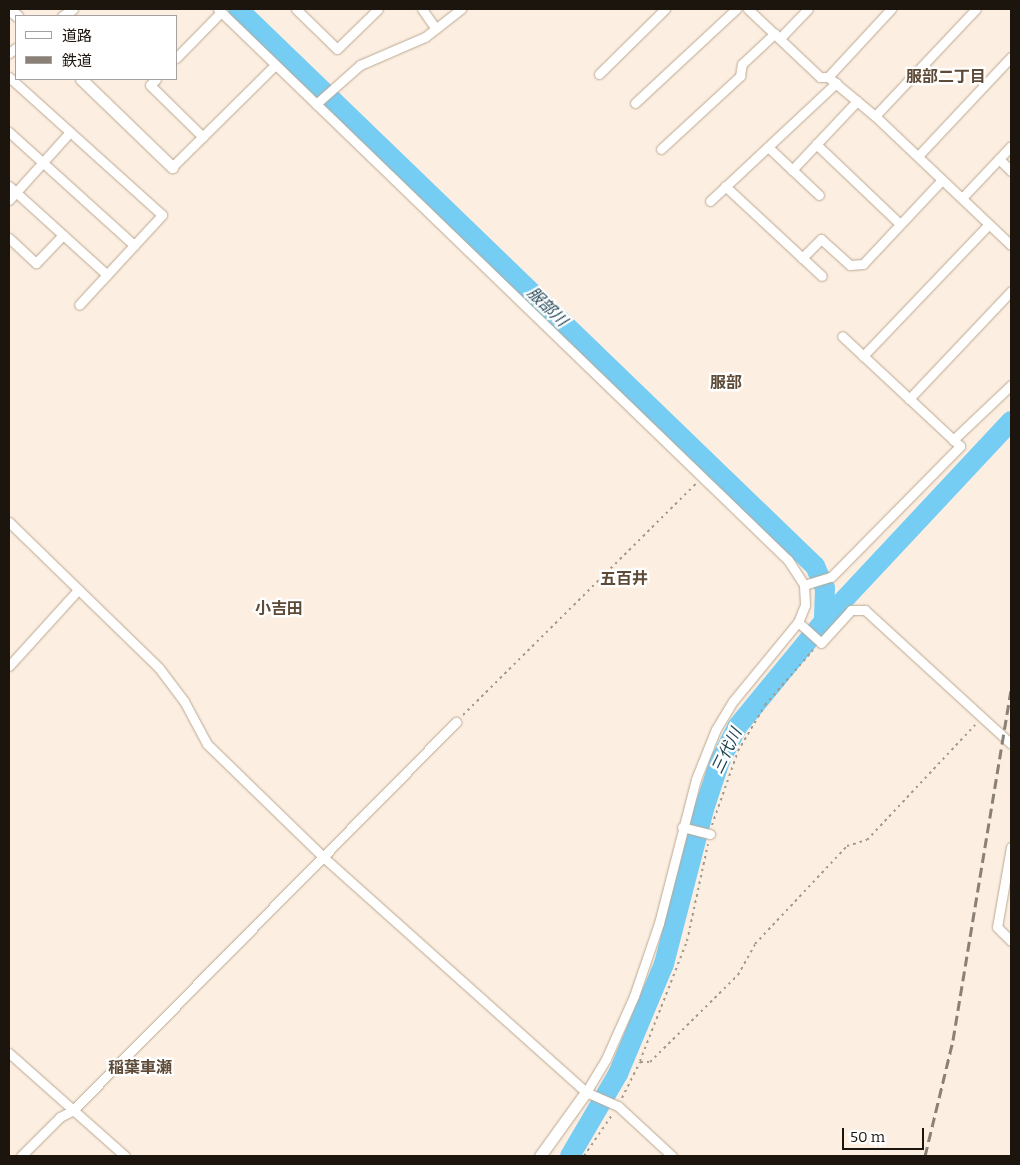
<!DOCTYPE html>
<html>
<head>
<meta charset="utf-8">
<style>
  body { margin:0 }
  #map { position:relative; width:1020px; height:1165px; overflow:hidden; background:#fcefe1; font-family:Bitter,"Noto Sans JP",serif }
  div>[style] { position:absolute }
  .river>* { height:20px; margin:-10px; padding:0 10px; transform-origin:10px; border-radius:10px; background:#76cdf4 }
  .path>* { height:2px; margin-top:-1px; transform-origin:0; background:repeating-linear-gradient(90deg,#a4998d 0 2.5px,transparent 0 6.5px) }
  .roads { filter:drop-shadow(0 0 1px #bca791) drop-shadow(0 0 1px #bca791) }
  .minor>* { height:9px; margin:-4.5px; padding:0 4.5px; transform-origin:4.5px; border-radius:4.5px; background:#fff }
  .tertiary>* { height:11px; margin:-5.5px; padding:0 5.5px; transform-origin:5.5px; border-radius:5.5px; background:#fff }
  .rail>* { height:3px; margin-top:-1.5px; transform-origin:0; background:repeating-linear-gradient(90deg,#8a8075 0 10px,transparent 0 15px) }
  span { translate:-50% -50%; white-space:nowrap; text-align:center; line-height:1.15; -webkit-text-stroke:4.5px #fff; paint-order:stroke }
  .neighbourhood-label { font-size:16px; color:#5d4b38; font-weight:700 }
  .water-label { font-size:16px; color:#193f50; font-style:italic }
  .frame { position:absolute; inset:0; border:10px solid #1c150d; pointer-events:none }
  .legend { position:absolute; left:15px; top:15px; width:162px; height:65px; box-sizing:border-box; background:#fff; border:1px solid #a4a19e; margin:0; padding:6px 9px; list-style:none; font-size:15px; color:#1c150d }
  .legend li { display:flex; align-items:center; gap:10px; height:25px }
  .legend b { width:25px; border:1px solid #a4a19e }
  .scale { position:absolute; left:842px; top:1128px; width:82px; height:22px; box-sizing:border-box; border:2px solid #1c150d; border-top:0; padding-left:6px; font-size:15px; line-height:18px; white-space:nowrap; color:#1c150d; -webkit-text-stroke:4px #fff; paint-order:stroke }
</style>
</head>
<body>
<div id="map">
  <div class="river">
    <i style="left:238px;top:9px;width:802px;rotate:43.99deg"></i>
    <i style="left:815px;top:566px;width:24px;rotate:66deg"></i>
    <i style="left:825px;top:588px;width:33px;rotate:92deg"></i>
    <i style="left:570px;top:1156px;width:95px;rotate:-59.7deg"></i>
    <i style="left:618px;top:1074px;width:119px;rotate:-67.3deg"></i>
    <i style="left:664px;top:964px;width:160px;rotate:-75.5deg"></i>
    <i style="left:704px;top:809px;width:51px;rotate:-71.6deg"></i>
    <i style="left:720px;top:761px;width:38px;rotate:-63deg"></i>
    <i style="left:737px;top:727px;width:137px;rotate:-50.6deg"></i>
    <i style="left:824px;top:621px;width:274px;rotate:-46.9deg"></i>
  </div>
  <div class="path">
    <i style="left:463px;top:715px;width:328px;rotate:-44.8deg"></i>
    <i style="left:712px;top:825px;width:78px;rotate:-70.6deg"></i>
    <i style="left:738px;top:751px;width:53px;rotate:-59.6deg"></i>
    <i style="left:765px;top:705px;width:73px;rotate:-48.9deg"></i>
    <i style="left:640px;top:1061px;width:129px;rotate:-68.6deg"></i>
    <i style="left:687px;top:941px;width:99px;rotate:-77.8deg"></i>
    <i style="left:622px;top:1098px;width:40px;rotate:-63.4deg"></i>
    <i style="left:640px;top:1062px;width:10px"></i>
    <i style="left:650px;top:1062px;width:124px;rotate:-44.7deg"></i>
    <i style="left:738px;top:975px;width:35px;rotate:-61deg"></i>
    <i style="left:755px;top:944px;width:134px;rotate:-46.8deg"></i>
    <i style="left:847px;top:846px;width:21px;rotate:-17deg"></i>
    <i style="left:867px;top:840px;width:158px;rotate:-46.8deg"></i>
    <i style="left:584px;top:1156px;width:50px;rotate:-55.7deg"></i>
  </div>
  <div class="roads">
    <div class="minor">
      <i style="left:218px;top:9px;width:793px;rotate:44.03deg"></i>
      <i style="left:788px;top:560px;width:30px;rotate:57deg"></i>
      <i style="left:804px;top:585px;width:20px;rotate:87deg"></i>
      <i style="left:805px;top:605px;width:18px;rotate:112deg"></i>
      <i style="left:798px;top:622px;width:102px;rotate:129.4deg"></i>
      <i style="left:733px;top:701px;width:33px;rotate:121deg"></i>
      <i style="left:716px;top:729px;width:54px;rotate:111.8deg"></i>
      <i style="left:696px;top:779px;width:149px;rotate:104.4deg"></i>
      <i style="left:659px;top:923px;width:77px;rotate:108.9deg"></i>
      <i style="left:634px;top:996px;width:69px;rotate:114deg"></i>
      <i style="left:606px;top:1059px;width:39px;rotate:121deg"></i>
      <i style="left:296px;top:9px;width:57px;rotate:44.3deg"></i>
      <i style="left:337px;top:49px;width:57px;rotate:-44.3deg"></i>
      <i style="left:422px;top:9px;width:24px;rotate:55deg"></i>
      <i style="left:748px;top:9px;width:99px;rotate:43.4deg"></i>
      <i style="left:820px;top:77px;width:8px"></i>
      <i style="left:828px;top:77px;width:61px;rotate:39.7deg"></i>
      <i style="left:875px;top:116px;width:187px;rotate:43.5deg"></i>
      <i style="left:62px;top:16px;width:13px;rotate:-32deg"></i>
      <i style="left:780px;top:38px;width:40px;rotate:-46deg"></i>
      <i style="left:9px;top:53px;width:9px;rotate:-36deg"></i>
      <i style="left:176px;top:58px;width:64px;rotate:-45.6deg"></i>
      <i style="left:599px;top:74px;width:93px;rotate:-44.6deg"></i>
      <i style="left:9px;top:77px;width:206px;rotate:42deg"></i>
      <i style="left:162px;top:215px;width:122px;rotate:132.7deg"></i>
      <i style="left:828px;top:77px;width:93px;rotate:-47.2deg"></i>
      <i style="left:156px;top:79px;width:8px;rotate:135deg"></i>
      <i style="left:150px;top:85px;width:74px;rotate:44.5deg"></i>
      <i style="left:635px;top:103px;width:138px;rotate:-42.9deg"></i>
      <i style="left:316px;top:104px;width:59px;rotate:-41.6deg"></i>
      <i style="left:360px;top:65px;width:71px;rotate:-23.3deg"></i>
      <i style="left:425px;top:37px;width:46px;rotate:-37.9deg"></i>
      <i style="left:875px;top:116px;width:147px;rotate:-46.7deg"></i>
      <i style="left:9px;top:132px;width:169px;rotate:42.1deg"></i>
      <i style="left:816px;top:144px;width:116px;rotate:43.6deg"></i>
      <i style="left:768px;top:147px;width:70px;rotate:43.3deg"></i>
      <i style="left:661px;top:149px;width:108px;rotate:-42.7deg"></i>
      <i style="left:740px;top:76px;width:12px;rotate:-81deg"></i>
      <i style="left:742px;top:64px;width:45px;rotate:-43.2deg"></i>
      <i style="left:918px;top:156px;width:136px;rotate:-46.8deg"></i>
      <i style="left:999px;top:159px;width:17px;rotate:45deg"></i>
      <i style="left:172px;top:167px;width:145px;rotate:-44.7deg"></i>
      <i style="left:792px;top:170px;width:95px;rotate:-46.7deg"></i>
      <i style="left:9px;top:186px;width:132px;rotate:42.2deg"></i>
      <i style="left:725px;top:186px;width:132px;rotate:42.9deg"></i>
      <i style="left:962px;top:198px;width:71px;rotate:-46.7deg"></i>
      <i style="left:9px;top:200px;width:91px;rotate:-48.1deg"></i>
      <i style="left:710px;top:201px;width:173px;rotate:-43.1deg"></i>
      <i style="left:9px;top:238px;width:37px;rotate:43deg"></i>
      <i style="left:36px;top:263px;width:39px;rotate:-46deg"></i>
      <i style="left:802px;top:258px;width:27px;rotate:-45deg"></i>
      <i style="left:821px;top:239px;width:39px;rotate:42deg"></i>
      <i style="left:850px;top:265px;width:13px;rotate:-4deg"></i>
      <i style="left:863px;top:264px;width:115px;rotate:-46.8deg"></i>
      <i style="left:863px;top:356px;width:182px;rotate:-46.3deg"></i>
      <i style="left:909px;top:399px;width:149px;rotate:-46.6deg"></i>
      <i style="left:953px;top:440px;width:80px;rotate:-43.5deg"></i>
      <i style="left:9px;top:522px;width:209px;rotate:44.2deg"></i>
      <i style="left:159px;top:668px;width:41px;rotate:52.9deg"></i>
      <i style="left:184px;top:701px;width:49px;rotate:61.9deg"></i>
      <i style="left:207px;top:744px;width:159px;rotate:44.2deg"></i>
      <i style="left:321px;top:855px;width:356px;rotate:41.8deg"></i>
      <i style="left:586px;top:1092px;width:35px;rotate:24deg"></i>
      <i style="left:618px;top:1106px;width:74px;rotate:42.8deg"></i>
      <i style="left:804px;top:585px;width:28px;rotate:-17deg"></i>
      <i style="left:831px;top:577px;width:184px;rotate:-45.4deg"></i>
      <i style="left:960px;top:446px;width:161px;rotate:-137deg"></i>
      <i style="left:798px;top:622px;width:31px;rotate:42deg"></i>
      <i style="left:821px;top:643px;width:45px;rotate:-47.7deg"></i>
      <i style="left:851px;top:610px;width:14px"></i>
      <i style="left:865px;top:610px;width:198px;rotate:42.5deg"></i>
      <i style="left:9px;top:666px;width:101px;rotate:-47.8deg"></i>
      <i style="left:682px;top:827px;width:29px;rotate:14deg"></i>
      <i style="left:1011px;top:847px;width:81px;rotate:99.9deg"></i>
      <i style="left:997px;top:927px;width:20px;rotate:45deg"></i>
      <i style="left:9px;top:1053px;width:155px;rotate:41.6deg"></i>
      <i style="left:21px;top:1156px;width:55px;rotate:-45deg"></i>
      <i style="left:60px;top:1117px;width:13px;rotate:-27deg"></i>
      <i style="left:72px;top:1111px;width:547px;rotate:-45.37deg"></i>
    </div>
    <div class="tertiary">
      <i style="left:9px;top:9px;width:11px;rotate:41deg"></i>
      <i style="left:81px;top:79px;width:127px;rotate:44deg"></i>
      <i style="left:540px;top:1156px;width:79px;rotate:-54.3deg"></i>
    </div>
  </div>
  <div class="rail">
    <i style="left:925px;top:1156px;width:119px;rotate:-76.4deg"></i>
    <i style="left:953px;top:1040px;width:354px;rotate:-80.6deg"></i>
  </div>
  <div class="neighbourhood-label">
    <span style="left:946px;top:77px">服部二丁目</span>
    <span style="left:726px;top:383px">服部</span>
    <span style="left:624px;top:579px">五百井</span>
    <span style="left:279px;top:609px">小吉田</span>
    <span style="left:140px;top:1068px">稲葉車瀬</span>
  </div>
  <div class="water-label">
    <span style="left:547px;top:307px;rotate:44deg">服部川</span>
    <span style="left:727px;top:751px;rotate:-64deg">三代川</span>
  </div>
  <div class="frame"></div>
  <ul class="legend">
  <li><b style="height:6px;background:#fff"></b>道路</li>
  <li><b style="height:6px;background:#8a8075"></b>鉄道</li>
  </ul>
  <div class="scale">50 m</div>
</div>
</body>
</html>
